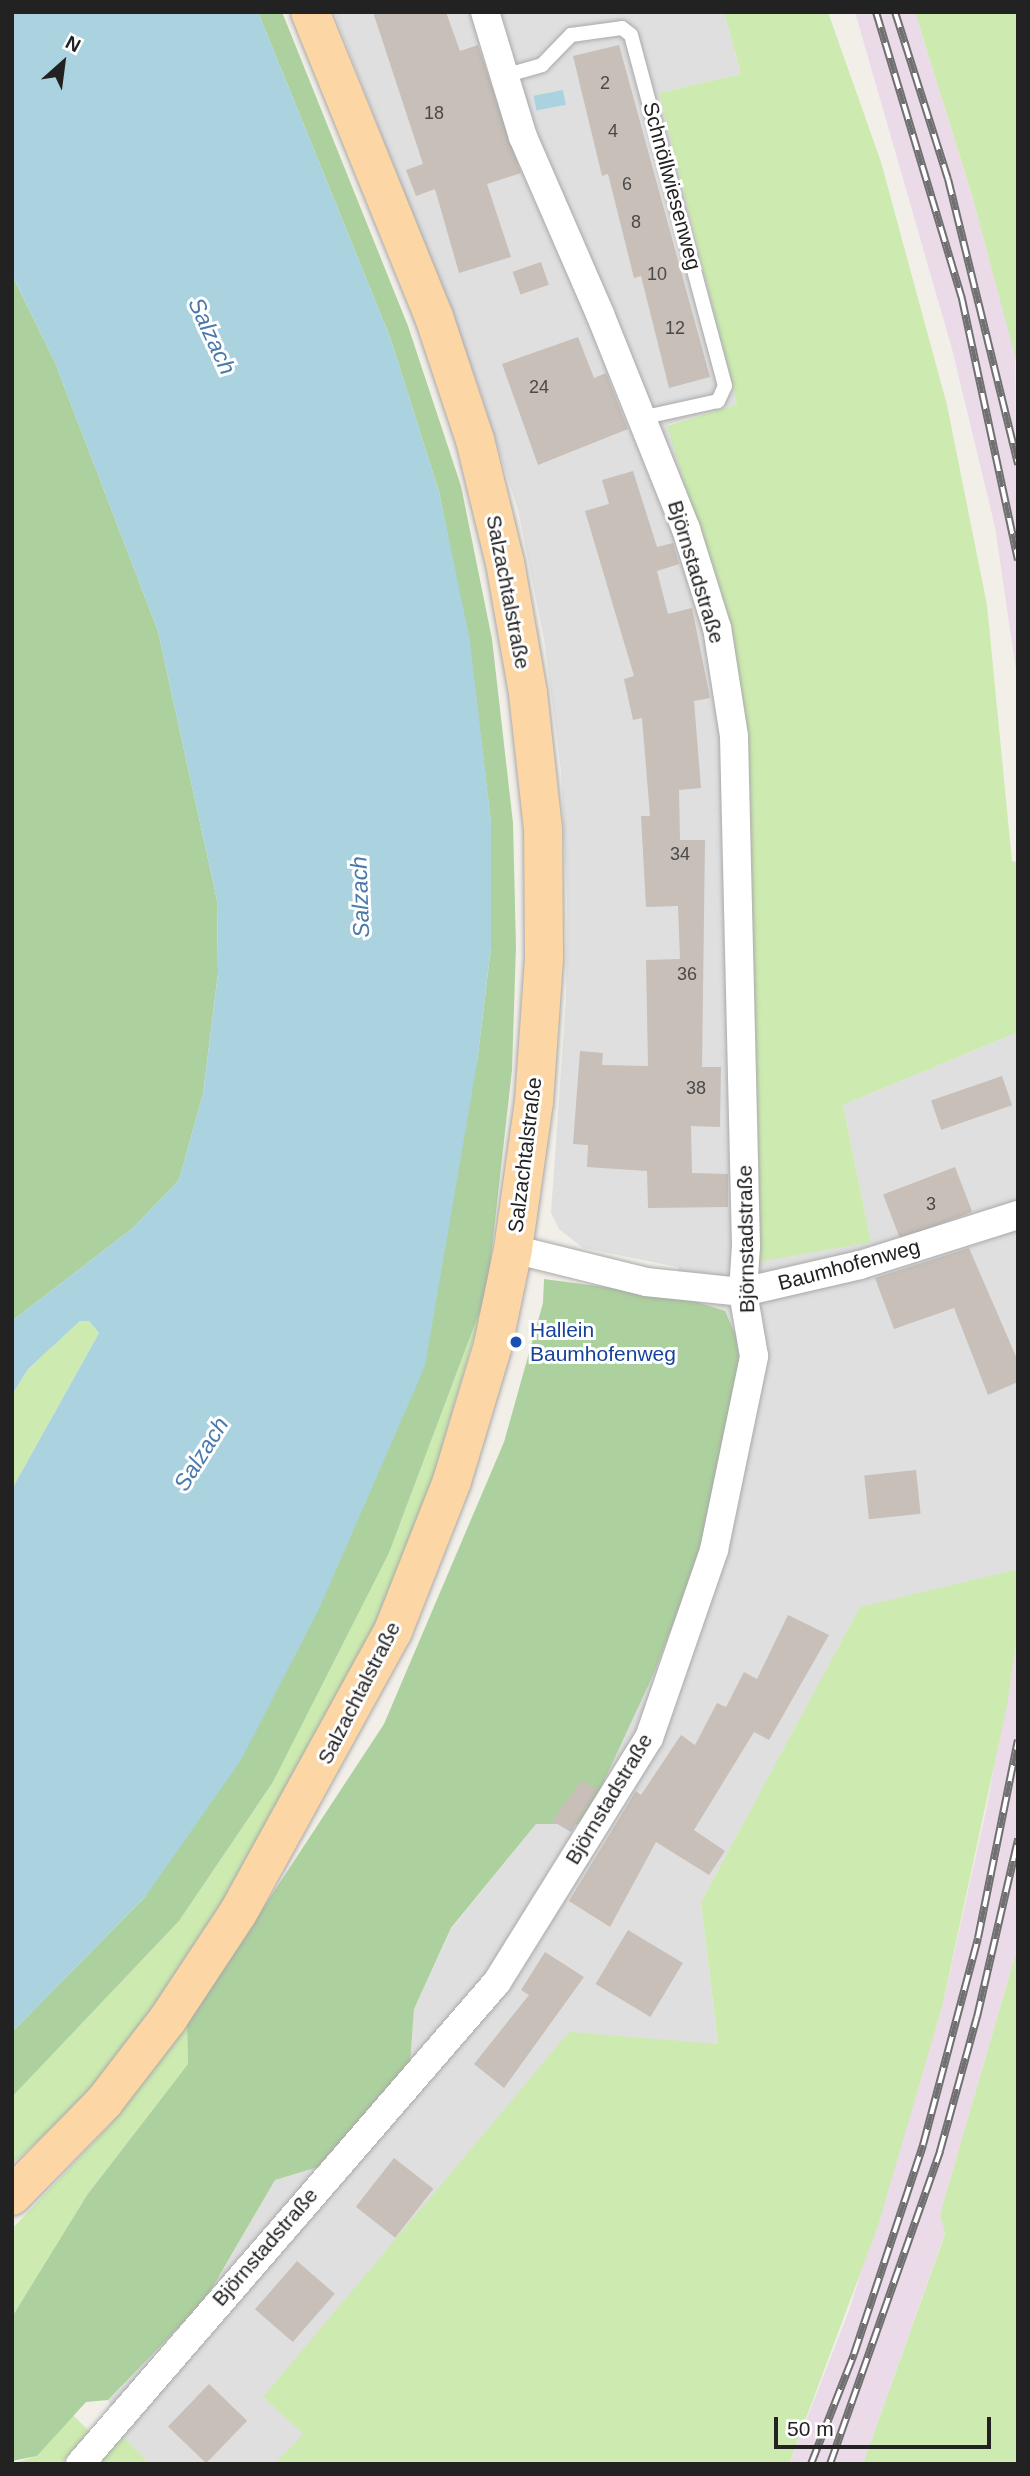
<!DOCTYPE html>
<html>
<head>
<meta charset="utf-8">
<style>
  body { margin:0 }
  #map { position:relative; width:1030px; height:2476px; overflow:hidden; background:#f2efe9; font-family:Arial,sans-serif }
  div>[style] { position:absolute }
  .residential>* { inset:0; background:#e0dfdf }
  .industrial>* { inset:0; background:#ebdbe8 }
  .grass>* { inset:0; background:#cdebb0 }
  .forest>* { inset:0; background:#add19e }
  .water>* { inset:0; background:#aad3df; transform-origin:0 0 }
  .building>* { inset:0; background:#c7bfb8; transform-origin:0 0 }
  .roads { filter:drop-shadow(0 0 2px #a9a9a9) drop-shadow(0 0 2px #a9a9a9) }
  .lane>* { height:14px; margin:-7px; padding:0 7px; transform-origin:7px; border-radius:7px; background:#fff }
  .street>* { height:28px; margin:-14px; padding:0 14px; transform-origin:14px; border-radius:14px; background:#fff }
  .primary>* { height:38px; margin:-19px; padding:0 19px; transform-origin:19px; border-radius:19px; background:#fcd6a4 }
  .rail>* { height:8px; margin-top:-4px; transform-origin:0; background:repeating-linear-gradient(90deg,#fff 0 16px,#707070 0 32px); box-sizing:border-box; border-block:2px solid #707070 }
  .dots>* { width:19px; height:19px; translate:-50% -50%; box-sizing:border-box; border:4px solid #fff; border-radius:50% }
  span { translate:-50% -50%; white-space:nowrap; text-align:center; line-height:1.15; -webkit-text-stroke:6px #fff; paint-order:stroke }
  .number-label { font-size:18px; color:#4b4948 }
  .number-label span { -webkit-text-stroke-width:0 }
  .street-label { font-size:21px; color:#222 }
  .transit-label { font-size:21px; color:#164399 }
  .left { translate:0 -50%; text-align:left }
  .water-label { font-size:23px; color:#4a7aab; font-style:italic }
  .frame { position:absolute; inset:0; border:14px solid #222; pointer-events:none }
  .north { position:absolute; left:28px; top:28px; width:70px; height:70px; -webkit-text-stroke:5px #fff; paint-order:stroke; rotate:28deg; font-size:19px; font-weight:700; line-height:28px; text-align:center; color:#222 }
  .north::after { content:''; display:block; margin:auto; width:24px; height:32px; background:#222; clip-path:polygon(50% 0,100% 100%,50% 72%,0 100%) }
  .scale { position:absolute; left:774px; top:2417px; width:217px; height:32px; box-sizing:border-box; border:4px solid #222; border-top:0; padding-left:9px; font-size:21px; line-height:24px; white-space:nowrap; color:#222; -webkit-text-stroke:5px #fff; paint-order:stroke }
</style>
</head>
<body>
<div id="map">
  <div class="residential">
    <i style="clip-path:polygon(334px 12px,724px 12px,741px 74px,659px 93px,737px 404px,668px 425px,722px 607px,871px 1242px,843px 1105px,1018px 1032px,1018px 1569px,860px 1608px,701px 1902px,718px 2045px,263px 2397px,304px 2434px,274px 2464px,150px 2464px,121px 2435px,108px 2400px,205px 2300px,275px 2180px,325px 2165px,410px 2066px,414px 2009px,451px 1929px,536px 1824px,584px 1824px,681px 1297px,678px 1267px,583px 1248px,559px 1229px,551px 1213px,566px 999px,567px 896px,561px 771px,544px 639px,518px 510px,476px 379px)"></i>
  </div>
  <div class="industrial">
    <i style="clip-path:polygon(855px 12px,915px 12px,972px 195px,1015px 355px,1018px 684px,995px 527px,952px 349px)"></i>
    <i style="clip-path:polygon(1018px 1628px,1018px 1946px,940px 2214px,945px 2233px,863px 2464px,789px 2464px,850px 2308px,942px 2007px,987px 1806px)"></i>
  </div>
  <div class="grass">
    <i style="clip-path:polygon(724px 12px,828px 12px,881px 162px,947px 405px,987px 605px,1012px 861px,1018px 862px,1018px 1032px,843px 1105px,871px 1242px,758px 1262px,722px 607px,667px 426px,737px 404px,659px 93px,741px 74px)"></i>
    <i style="clip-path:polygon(915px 12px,1018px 12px,1018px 368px,972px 195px)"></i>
    <i style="clip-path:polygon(487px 1292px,417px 1532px,374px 1632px,323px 1734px,186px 1965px,125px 2048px,70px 2112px,12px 2164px,12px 2097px,179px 1921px,273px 1782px,389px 1553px)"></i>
    <i style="clip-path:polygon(80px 1321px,89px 1321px,99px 1333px,12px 1489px,12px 1395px,28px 1369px)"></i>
    <i style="clip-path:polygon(1018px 1569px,1018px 1628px,1007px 1706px,942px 2007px,878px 2226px,789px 2464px,274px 2464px,303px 2434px,263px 2397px,569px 2032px,718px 2044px,701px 1902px,860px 1607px)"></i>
    <i style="clip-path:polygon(1018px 1946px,1018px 2464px,863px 2464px,945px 2234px,940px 2214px)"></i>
    <i style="clip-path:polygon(187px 2024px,188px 2064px,87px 2195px,12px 2317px,12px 2229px,109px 2126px)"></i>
    <i style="clip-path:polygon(73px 2415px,90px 2432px,61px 2464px,12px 2464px,37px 2456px)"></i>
    <i style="clip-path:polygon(121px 2435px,150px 2464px,93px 2464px)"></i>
  </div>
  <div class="forest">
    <i style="clip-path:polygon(258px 12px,282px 12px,408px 326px,461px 486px,492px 639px,513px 823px,516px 947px,512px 1070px,487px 1292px,389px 1553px,273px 1782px,179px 1921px,12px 2097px,12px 2032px,145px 1897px,477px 1063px,491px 947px,491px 822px,469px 641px,439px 492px,390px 337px)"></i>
    <i style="clip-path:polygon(12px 275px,54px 360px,158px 631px,217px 900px,218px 973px,203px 1094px,179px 1180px,133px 1228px,12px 1321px)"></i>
    <i style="clip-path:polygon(544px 1279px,681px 1297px,725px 1311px,736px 1336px,741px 1370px,698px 1560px,654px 1673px,584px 1824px,536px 1824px,451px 1928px,414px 2009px,410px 2065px,325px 2165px,275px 2180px,205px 2300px,108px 2400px,86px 2402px,37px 2456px,12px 2461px,12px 2317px,87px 2195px,188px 2064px,187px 2024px,384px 1724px,504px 1442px,543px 1303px)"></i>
  </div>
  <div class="water">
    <i style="clip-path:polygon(12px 12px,258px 12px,390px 337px,439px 492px,470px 641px,491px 822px,491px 947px,477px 1063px,425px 1366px,319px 1609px,241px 1760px,145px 1897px,12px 2032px,12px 1489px,99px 1333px,89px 1321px,80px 1321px,28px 1369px,12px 1395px,12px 1321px,133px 1228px,179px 1180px,203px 1094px,218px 973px,217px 900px,158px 631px,54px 360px,12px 275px)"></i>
    <i style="left:563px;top:90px;width:15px;height:30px;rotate:79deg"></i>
  </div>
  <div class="building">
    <i style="clip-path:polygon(373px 12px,446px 12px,460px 51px,478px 45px,521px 173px,487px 184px,511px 257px,459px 273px,435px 189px,416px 196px,406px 170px,423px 164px)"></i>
    <i style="clip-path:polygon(619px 45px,710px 377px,669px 388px,641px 276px,634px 278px,608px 174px,602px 176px,573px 56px)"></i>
    <i style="left:541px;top:262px;width:24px;height:30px;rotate:71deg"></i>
    <i style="clip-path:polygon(578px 337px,594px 378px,606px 373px,628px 429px,538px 465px,502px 364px)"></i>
    <i style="clip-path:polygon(633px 471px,657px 547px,673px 543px,679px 564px,657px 571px,668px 614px,692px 608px,710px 698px,694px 701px,701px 788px,679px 790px,680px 840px,705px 840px,702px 1067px,721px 1067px,720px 1127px,691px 1126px,692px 1173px,728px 1174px,728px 1207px,648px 1208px,647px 1171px,587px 1167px,588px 1145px,573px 1144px,580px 1051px,603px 1053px,602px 1065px,648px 1066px,646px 960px,680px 959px,678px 906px,646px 907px,641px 816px,650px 816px,642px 718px,633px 720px,624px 679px,634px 676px,585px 511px,609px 504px,602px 480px)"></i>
    <i style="left:1002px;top:1076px;width:31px;height:75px;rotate:71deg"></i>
    <i style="left:955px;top:1167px;width:48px;height:77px;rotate:69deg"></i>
    <i style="clip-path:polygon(969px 1248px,1018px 1361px,1018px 1382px,988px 1395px,954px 1308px,894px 1329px,875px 1278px)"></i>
    <i style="left:916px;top:1470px;width:44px;height:52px;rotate:84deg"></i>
    <i style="clip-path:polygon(788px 1615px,829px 1635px,769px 1740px,754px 1732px,694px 1830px,725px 1851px,709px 1875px,656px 1842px,610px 1927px,569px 1901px,636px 1791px,641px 1795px,681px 1735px,695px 1745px,717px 1703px,726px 1707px,744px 1672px,757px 1679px)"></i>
    <i style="clip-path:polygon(581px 1781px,598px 1789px,571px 1832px,552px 1821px)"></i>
    <i style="left:628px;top:1930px;width:64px;height:63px;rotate:31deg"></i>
    <i style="clip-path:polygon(545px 1952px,584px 1977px,504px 2088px,474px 2064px,529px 1995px,521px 1990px)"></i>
    <i style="left:394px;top:2158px;width:50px;height:62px;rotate:38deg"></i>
    <i style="left:297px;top:2261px;width:50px;height:64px;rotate:41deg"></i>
    <i style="left:209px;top:2384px;width:53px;height:59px;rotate:44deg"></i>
  </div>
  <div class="roads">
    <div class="lane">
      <i style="left:504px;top:76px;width:40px;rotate:-16deg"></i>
      <i style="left:542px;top:65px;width:42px;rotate:-46deg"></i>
      <i style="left:571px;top:35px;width:51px;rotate:-7.8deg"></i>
      <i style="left:622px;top:28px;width:11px;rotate:38deg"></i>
      <i style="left:631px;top:35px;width:363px;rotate:75deg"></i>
      <i style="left:725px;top:386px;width:17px;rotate:115deg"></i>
      <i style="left:718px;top:401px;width:79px;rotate:167.6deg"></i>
    </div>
    <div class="street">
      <i style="left:513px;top:1249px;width:137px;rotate:13.9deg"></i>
      <i style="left:646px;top:1282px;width:98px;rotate:5.9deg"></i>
      <i style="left:743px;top:1292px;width:120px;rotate:-13deg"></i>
      <i style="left:860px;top:1265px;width:166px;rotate:-17.6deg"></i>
      <i style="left:80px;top:2464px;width:637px;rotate:-49.14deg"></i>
      <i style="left:497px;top:1982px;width:287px;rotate:-58.1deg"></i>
      <i style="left:649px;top:1738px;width:199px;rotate:-70.9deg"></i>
      <i style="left:714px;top:1550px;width:198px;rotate:-78.3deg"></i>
      <i style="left:754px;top:1356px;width:65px;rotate:-99.8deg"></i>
      <i style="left:743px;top:1292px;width:46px;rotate:-86.3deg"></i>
      <i style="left:746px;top:1246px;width:510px;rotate:-91.35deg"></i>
      <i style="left:734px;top:736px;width:109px;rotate:-98.9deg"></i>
      <i style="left:717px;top:628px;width:104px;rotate:-107.4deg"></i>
      <i style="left:686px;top:529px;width:232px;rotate:-111.8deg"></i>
      <i style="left:600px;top:314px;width:193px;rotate:-113.5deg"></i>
      <i style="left:523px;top:137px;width:131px;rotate:-106.9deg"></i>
    </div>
    <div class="primary">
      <i style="left:12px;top:2196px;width:132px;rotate:-45.6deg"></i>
      <i style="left:104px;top:2102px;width:105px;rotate:-52.4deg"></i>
      <i style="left:168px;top:2019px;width:127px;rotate:-56.6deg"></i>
      <i style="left:238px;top:1913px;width:322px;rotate:-61.2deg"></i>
      <i style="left:393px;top:1631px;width:161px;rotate:-68.5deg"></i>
      <i style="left:452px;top:1481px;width:142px;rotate:-73.2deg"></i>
      <i style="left:493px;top:1345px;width:98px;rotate:-78.2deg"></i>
      <i style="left:513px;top:1249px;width:148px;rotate:-81.9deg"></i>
      <i style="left:534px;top:1102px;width:143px;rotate:-86deg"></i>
      <i style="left:544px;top:959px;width:130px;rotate:-90.4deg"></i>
      <i style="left:543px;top:829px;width:137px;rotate:-96.3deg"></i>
      <i style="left:528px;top:693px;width:132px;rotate:-100deg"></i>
      <i style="left:505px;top:563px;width:127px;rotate:-103.7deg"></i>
      <i style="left:475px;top:440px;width:130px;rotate:-108.4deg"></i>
      <i style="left:434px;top:317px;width:329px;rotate:-112.1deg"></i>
    </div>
  </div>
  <div class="rail">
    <i style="left:876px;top:12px;width:300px;rotate:73.3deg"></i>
    <i style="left:962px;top:299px;width:267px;rotate:77.9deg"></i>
    <i style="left:895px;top:12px;width:175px;rotate:72.4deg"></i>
    <i style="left:948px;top:179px;width:294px;rotate:76.2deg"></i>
    <i style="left:811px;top:2464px;width:118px;rotate:-68.6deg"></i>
    <i style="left:854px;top:2354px;width:220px;rotate:-71.7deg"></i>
    <i style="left:923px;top:2145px;width:214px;rotate:-75.1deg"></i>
    <i style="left:978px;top:1938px;width:202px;rotate:-78.6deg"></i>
    <i style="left:830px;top:2464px;width:332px;rotate:-70.6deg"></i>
    <i style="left:940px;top:2151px;width:139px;rotate:-74.6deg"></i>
    <i style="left:977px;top:2017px;width:183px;rotate:-77deg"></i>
  </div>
  <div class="dots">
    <i style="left:516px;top:1342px;background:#1a4fb4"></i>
  </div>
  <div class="number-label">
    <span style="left:605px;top:83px">2</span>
    <span style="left:434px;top:113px">18</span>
    <span style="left:613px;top:131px">4</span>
    <span style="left:627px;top:184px">6</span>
    <span style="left:636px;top:222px">8</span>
    <span style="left:657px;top:274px">10</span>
    <span style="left:675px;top:328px">12</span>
    <span style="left:539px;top:387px">24</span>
    <span style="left:680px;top:854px">34</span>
    <span style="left:687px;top:974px">36</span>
    <span style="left:696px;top:1088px">38</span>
    <span style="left:931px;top:1204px">3</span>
  </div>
  <div class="street-label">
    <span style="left:672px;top:186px;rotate:75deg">Schnöllwiesenweg</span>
    <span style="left:696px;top:572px;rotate:73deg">Björnstadstraße</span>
    <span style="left:508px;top:592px;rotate:79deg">Salzachtalstraße</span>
    <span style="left:525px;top:1155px;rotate:-83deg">Salzachtalstraße</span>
    <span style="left:746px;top:1239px;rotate:-91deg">Björnstadstraße</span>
    <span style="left:849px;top:1265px;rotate:-15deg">Baumhofenweg</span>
    <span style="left:359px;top:1693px;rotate:-63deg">Salzachtalstraße</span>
    <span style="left:609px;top:1799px;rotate:-59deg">Björnstadstraße</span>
    <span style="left:265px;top:2247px;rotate:-49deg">Björnstadstraße</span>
  </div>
  <div class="transit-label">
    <span class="left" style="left:530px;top:1342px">Hallein<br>Baumhofenweg</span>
  </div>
  <div class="water-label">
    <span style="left:212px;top:336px;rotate:65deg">Salzach</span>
    <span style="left:360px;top:897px;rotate:-92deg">Salzach</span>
    <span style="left:201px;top:1454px;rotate:-58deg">Salzach</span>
  </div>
  <div class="frame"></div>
  <div class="north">N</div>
  <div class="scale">50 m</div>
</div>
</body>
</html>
